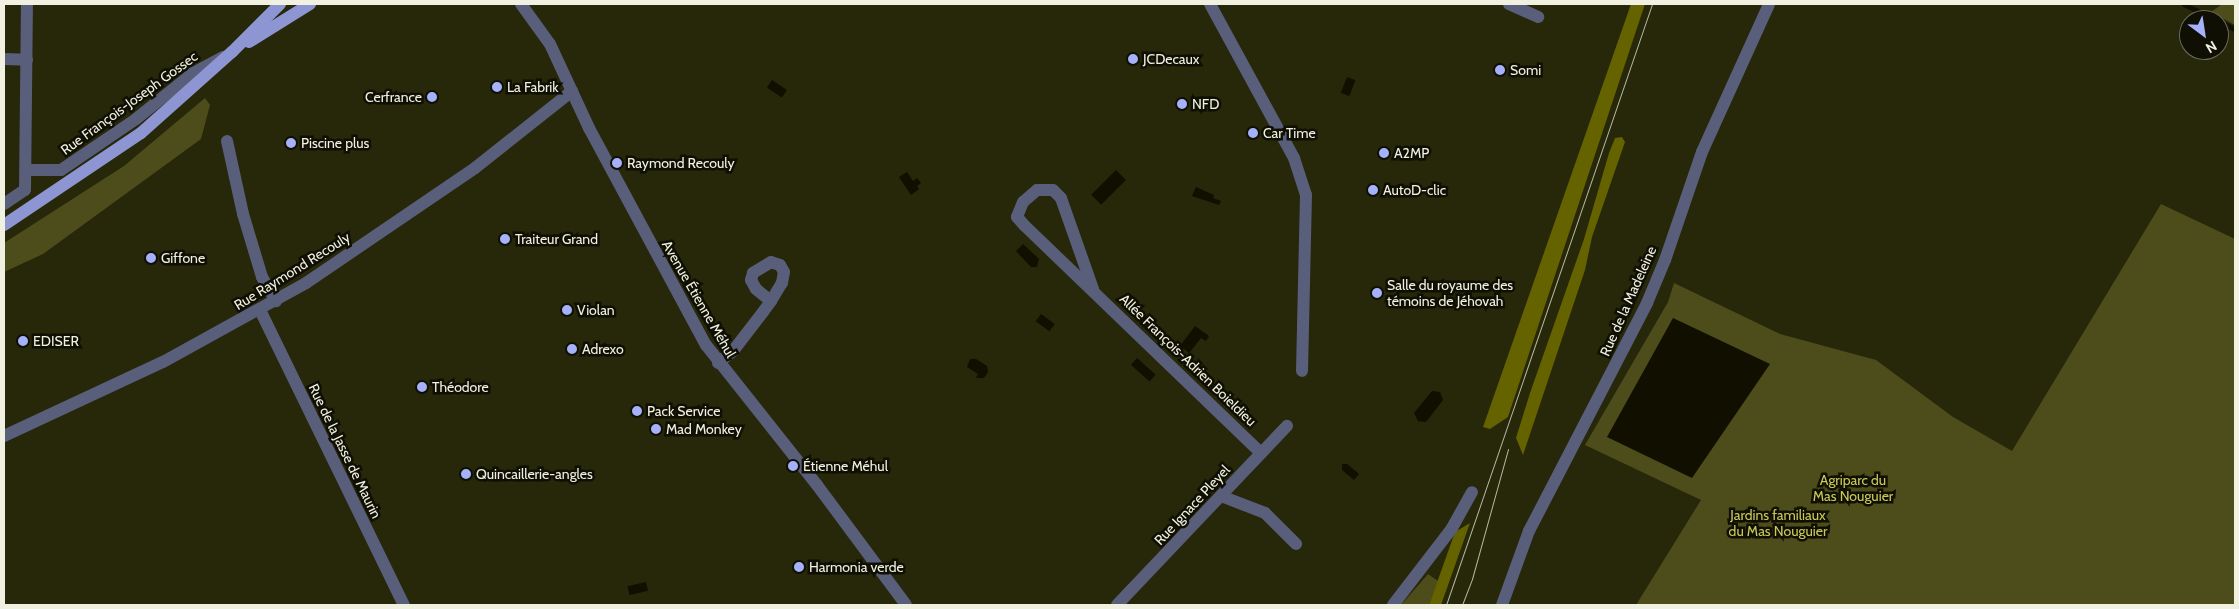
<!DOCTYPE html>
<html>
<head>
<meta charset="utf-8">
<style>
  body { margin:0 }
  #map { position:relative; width:2239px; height:609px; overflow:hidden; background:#27270a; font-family:Cabin,sans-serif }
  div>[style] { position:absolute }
  .green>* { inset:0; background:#4d4d1b }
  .forest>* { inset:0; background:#646300 }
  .water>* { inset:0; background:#100f00; transform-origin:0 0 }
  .stream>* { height:4.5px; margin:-2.25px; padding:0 2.25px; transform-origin:2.25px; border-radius:2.25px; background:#100f00 }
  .minor>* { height:12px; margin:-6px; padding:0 6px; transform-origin:6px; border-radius:6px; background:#595e7b }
  .major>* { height:12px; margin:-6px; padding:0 6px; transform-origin:6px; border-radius:6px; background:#8d96d2 }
  .tram>* { height:1px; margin:-0.5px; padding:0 0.5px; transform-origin:0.5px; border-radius:0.5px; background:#b7b8a3 }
  .dots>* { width:14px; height:14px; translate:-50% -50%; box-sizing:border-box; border:2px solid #0f0f04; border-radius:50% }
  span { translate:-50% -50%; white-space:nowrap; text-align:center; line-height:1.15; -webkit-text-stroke:5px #0f0f04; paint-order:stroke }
  .poi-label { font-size:14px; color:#f0f1e0 }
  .left { translate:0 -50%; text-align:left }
  .right { translate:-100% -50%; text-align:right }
  .street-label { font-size:14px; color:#f0f1e0 }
  .park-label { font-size:14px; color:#cac958 }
  .frame { position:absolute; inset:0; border:5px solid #f0f1e0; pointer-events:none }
  .north { position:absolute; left:2179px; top:10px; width:50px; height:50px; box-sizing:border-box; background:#0f0f04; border:1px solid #69695c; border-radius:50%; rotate:149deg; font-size:14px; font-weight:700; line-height:20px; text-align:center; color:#f0f1e0 }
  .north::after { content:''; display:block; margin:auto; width:18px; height:22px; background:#a6b1fc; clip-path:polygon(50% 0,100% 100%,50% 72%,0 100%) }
</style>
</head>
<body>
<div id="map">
  <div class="green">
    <i style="clip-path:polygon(2222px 4px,2235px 4px,2235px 25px,2211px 12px)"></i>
    <i style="clip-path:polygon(205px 98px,210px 105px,201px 139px,43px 254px,4px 272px,4px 243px,124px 166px)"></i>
    <i style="clip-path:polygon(2161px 204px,2235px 239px,2235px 605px,1636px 605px,1701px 500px,1585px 445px,1668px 302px,1674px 283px,1780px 334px,1876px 360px,1953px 417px,2012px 451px)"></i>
    <i style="clip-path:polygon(1428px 574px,1438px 581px,1429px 605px,1401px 605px)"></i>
  </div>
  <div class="forest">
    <i style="clip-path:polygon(1631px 4px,1645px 4px,1508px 417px,1490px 429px,1483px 427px)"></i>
    <i style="clip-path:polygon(1622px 137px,1625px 142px,1592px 237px,1585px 270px,1523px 455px,1516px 438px,1530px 393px,1584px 239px,1609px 153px,1615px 138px)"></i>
    <i style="clip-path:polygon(1470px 523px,1441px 605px,1429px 605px,1455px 532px)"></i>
  </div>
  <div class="water">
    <i style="left:1347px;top:77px;width:9px;height:17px;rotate:21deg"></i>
    <i style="left:772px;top:80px;width:18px;height:9px;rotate:34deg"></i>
    <i style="left:1116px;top:170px;width:14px;height:35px;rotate:45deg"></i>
    <i style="clip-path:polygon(907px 172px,913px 181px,917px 178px,921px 183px,917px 186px,919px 189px,911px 195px,899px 177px)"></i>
    <i style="clip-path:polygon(1196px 187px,1214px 195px,1213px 198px,1221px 201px,1219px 205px,1192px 196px)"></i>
    <i style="clip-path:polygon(1023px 244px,1039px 259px,1037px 267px,1031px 267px,1016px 251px)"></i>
    <i style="left:1041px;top:314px;width:17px;height:9px;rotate:36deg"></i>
    <i style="clip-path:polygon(1673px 318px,1770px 364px,1692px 478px,1607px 437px)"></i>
    <i style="clip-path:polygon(1195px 326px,1209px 336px,1206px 341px,1201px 338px,1189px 353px,1180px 346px)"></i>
    <i style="left:1137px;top:358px;width:25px;height:9px;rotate:42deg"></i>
    <i style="clip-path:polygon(970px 359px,976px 359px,987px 366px,988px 372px,984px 378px,976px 378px,978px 374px,967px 367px)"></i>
    <i style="clip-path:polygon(1432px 391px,1440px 392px,1443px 400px,1426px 422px,1418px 421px,1414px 413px)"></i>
    <i style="clip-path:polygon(1342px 464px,1347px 464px,1359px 474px,1354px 480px,1342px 470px)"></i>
    <i style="left:646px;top:582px;width:9px;height:19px;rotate:77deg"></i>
  </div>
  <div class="stream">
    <i style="left:2184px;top:4px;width:37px;rotate:26deg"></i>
    <i style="left:2219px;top:21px;width:18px;rotate:27deg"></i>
  </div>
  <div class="minor">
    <i style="left:521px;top:4px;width:49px;rotate:54.1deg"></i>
    <i style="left:550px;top:44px;width:93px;rotate:65.1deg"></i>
    <i style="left:589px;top:128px;width:247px;rotate:61.7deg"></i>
    <i style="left:706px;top:345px;width:179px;rotate:51.6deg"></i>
    <i style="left:817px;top:485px;width:149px;rotate:53.4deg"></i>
    <i style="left:1210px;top:4px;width:175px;rotate:61.4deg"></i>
    <i style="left:1294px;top:158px;width:39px;rotate:72deg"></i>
    <i style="left:1306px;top:195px;width:176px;rotate:91.3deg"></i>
    <i style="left:1509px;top:4px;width:32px;rotate:24deg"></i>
    <i style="left:4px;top:59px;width:23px;rotate:2deg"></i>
    <i style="left:227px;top:141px;width:75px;rotate:77.6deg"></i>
    <i style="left:243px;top:214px;width:66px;rotate:73.2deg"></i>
    <i style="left:262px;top:277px;width:28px;rotate:60deg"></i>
    <i style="left:27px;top:170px;width:34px"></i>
    <i style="left:61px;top:170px;width:91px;rotate:-34.2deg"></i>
    <i style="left:136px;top:119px;width:73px;rotate:-38.9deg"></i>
    <i style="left:193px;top:73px;width:34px;rotate:-28deg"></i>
    <i style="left:4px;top:204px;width:25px;rotate:-34deg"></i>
    <i style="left:25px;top:190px;width:186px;rotate:-89.4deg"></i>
    <i style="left:1093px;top:289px;width:96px;rotate:-109.4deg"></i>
    <i style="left:1061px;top:198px;width:11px;rotate:-135deg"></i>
    <i style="left:1053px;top:190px;width:16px;rotate:180deg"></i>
    <i style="left:1037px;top:190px;width:18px;rotate:139deg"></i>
    <i style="left:1023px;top:202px;width:16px;rotate:112deg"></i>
    <i style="left:1017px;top:217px;width:11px;rotate:49deg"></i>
    <i style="left:1024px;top:225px;width:329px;rotate:43.9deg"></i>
    <i style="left:260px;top:310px;width:328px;rotate:64deg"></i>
    <i style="left:718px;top:363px;width:19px;rotate:-39deg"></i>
    <i style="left:733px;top:351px;width:49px;rotate:-52.4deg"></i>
    <i style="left:763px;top:312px;width:14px;rotate:-54deg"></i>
    <i style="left:771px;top:301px;width:21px;rotate:-59deg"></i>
    <i style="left:782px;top:283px;width:11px;rotate:-80deg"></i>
    <i style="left:784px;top:272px;width:8px;rotate:-120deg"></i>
    <i style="left:780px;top:265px;width:9px;rotate:-162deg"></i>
    <i style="left:771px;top:262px;width:21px;rotate:149deg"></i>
    <i style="left:753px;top:273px;width:7px;rotate:106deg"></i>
    <i style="left:751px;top:280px;width:10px;rotate:61deg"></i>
    <i style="left:756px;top:289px;width:19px;rotate:39deg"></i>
    <i style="left:4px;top:436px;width:175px;rotate:-25deg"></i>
    <i style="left:163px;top:362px;width:163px;rotate:-28.9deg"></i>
    <i style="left:306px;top:283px;width:204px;rotate:-34.2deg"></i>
    <i style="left:475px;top:168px;width:124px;rotate:-38.4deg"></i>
    <i style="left:1221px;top:496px;width:47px;rotate:21.1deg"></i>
    <i style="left:1265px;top:513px;width:44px;rotate:45deg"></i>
    <i style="left:1117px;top:605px;width:247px;rotate:-46.5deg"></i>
    <i style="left:1393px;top:605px;width:97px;rotate:-52.5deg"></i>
    <i style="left:1452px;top:528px;width:41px;rotate:-60.9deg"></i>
    <i style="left:1502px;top:605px;width:79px;rotate:-70deg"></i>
    <i style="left:1529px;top:531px;width:257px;rotate:-62.6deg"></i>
    <i style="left:1647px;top:303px;width:47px;rotate:-67.3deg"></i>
    <i style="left:1665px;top:260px;width:114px;rotate:-71.1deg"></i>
    <i style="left:1702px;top:152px;width:162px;rotate:-65.6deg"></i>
  </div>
  <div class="major">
    <i style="left:249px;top:42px;width:72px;rotate:-31.9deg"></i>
    <i style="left:4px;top:225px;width:165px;rotate:-33.9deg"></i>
    <i style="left:141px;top:133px;width:122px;rotate:-41.7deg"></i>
    <i style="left:232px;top:52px;width:68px;rotate:-45deg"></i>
  </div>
  <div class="tram">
    <i style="left:1446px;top:605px;width:635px;rotate:-71.08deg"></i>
    <i style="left:1462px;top:605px;width:28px;rotate:-69deg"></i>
    <i style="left:1472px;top:579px;width:135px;rotate:-74.5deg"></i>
  </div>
  <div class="dots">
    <i style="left:1133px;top:59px;background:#a6b1fc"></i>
    <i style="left:1500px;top:70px;background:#a6b1fc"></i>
    <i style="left:497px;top:87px;background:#a6b1fc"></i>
    <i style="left:432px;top:97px;background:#a6b1fc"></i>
    <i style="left:1182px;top:104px;background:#a6b1fc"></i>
    <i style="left:1253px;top:133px;background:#a6b1fc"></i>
    <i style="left:291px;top:143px;background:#a6b1fc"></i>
    <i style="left:1384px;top:153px;background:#a6b1fc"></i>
    <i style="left:617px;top:163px;background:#a6b1fc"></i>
    <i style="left:1373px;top:190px;background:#a6b1fc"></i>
    <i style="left:505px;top:239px;background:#a6b1fc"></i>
    <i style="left:151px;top:258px;background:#a6b1fc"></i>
    <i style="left:1377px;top:293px;background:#a6b1fc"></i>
    <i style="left:567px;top:310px;background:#a6b1fc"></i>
    <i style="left:23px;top:341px;background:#a6b1fc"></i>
    <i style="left:572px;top:349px;background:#a6b1fc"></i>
    <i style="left:422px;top:387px;background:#a6b1fc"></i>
    <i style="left:637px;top:411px;background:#a6b1fc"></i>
    <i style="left:656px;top:429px;background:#a6b1fc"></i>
    <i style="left:793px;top:466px;background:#a6b1fc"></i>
    <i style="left:466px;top:474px;background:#a6b1fc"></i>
    <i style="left:799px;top:567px;background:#a6b1fc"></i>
  </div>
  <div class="poi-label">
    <span class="left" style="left:1143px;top:59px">JCDecaux</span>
    <span class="left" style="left:1510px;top:70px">Somi</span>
    <span class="left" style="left:507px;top:87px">La Fabrik</span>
    <span class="right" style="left:422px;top:97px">Cerfrance</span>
    <span class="left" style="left:1192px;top:104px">NFD</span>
    <span class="left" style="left:1263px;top:133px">Car Time</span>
    <span class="left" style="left:301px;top:143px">Piscine plus</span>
    <span class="left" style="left:1394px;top:153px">A2MP</span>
    <span class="left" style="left:627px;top:163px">Raymond Recouly</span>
    <span class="left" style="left:1383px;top:190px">AutoD-clic</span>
    <span class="left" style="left:515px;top:239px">Traiteur Grand</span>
    <span class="left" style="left:161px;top:258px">Giffone</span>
    <span class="left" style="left:1387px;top:293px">Salle du royaume des<br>témoins de Jéhovah</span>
    <span class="left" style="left:577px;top:310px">Violan</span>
    <span class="left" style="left:33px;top:341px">EDISER</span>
    <span class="left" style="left:582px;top:349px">Adrexo</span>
    <span class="left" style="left:432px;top:387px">Théodore</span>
    <span class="left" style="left:647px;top:411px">Pack Service</span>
    <span class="left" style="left:666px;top:429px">Mad Monkey</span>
    <span class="left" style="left:803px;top:466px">Étienne Méhul</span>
    <span class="left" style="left:476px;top:474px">Quincaillerie-angles</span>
    <span class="left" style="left:809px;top:567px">Harmonia verde</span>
  </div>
  <div class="street-label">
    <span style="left:129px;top:103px;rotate:-36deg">Rue François-Joseph Gossec</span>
    <span style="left:292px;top:271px;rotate:-32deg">Rue Raymond Recouly</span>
    <span style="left:699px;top:299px;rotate:60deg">Avenue Étienne Méhul</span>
    <span style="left:1628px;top:301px;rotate:-66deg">Rue de la Madeleine</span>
    <span style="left:1188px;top:360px;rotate:44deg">Allée François-Adrien Boieldieu</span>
    <span style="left:345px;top:451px;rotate:64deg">Rue de la Jasse de Maurin</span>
    <span style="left:1192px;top:505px;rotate:-47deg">Rue Ignace Pleyel</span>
  </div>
  <div class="park-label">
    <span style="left:1853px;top:488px">Agriparc du<br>Mas Nouguier</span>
    <span style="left:1778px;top:523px">Jardins familiaux<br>du Mas Nouguier</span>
  </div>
  <div class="frame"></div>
  <div class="north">N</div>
</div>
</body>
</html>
